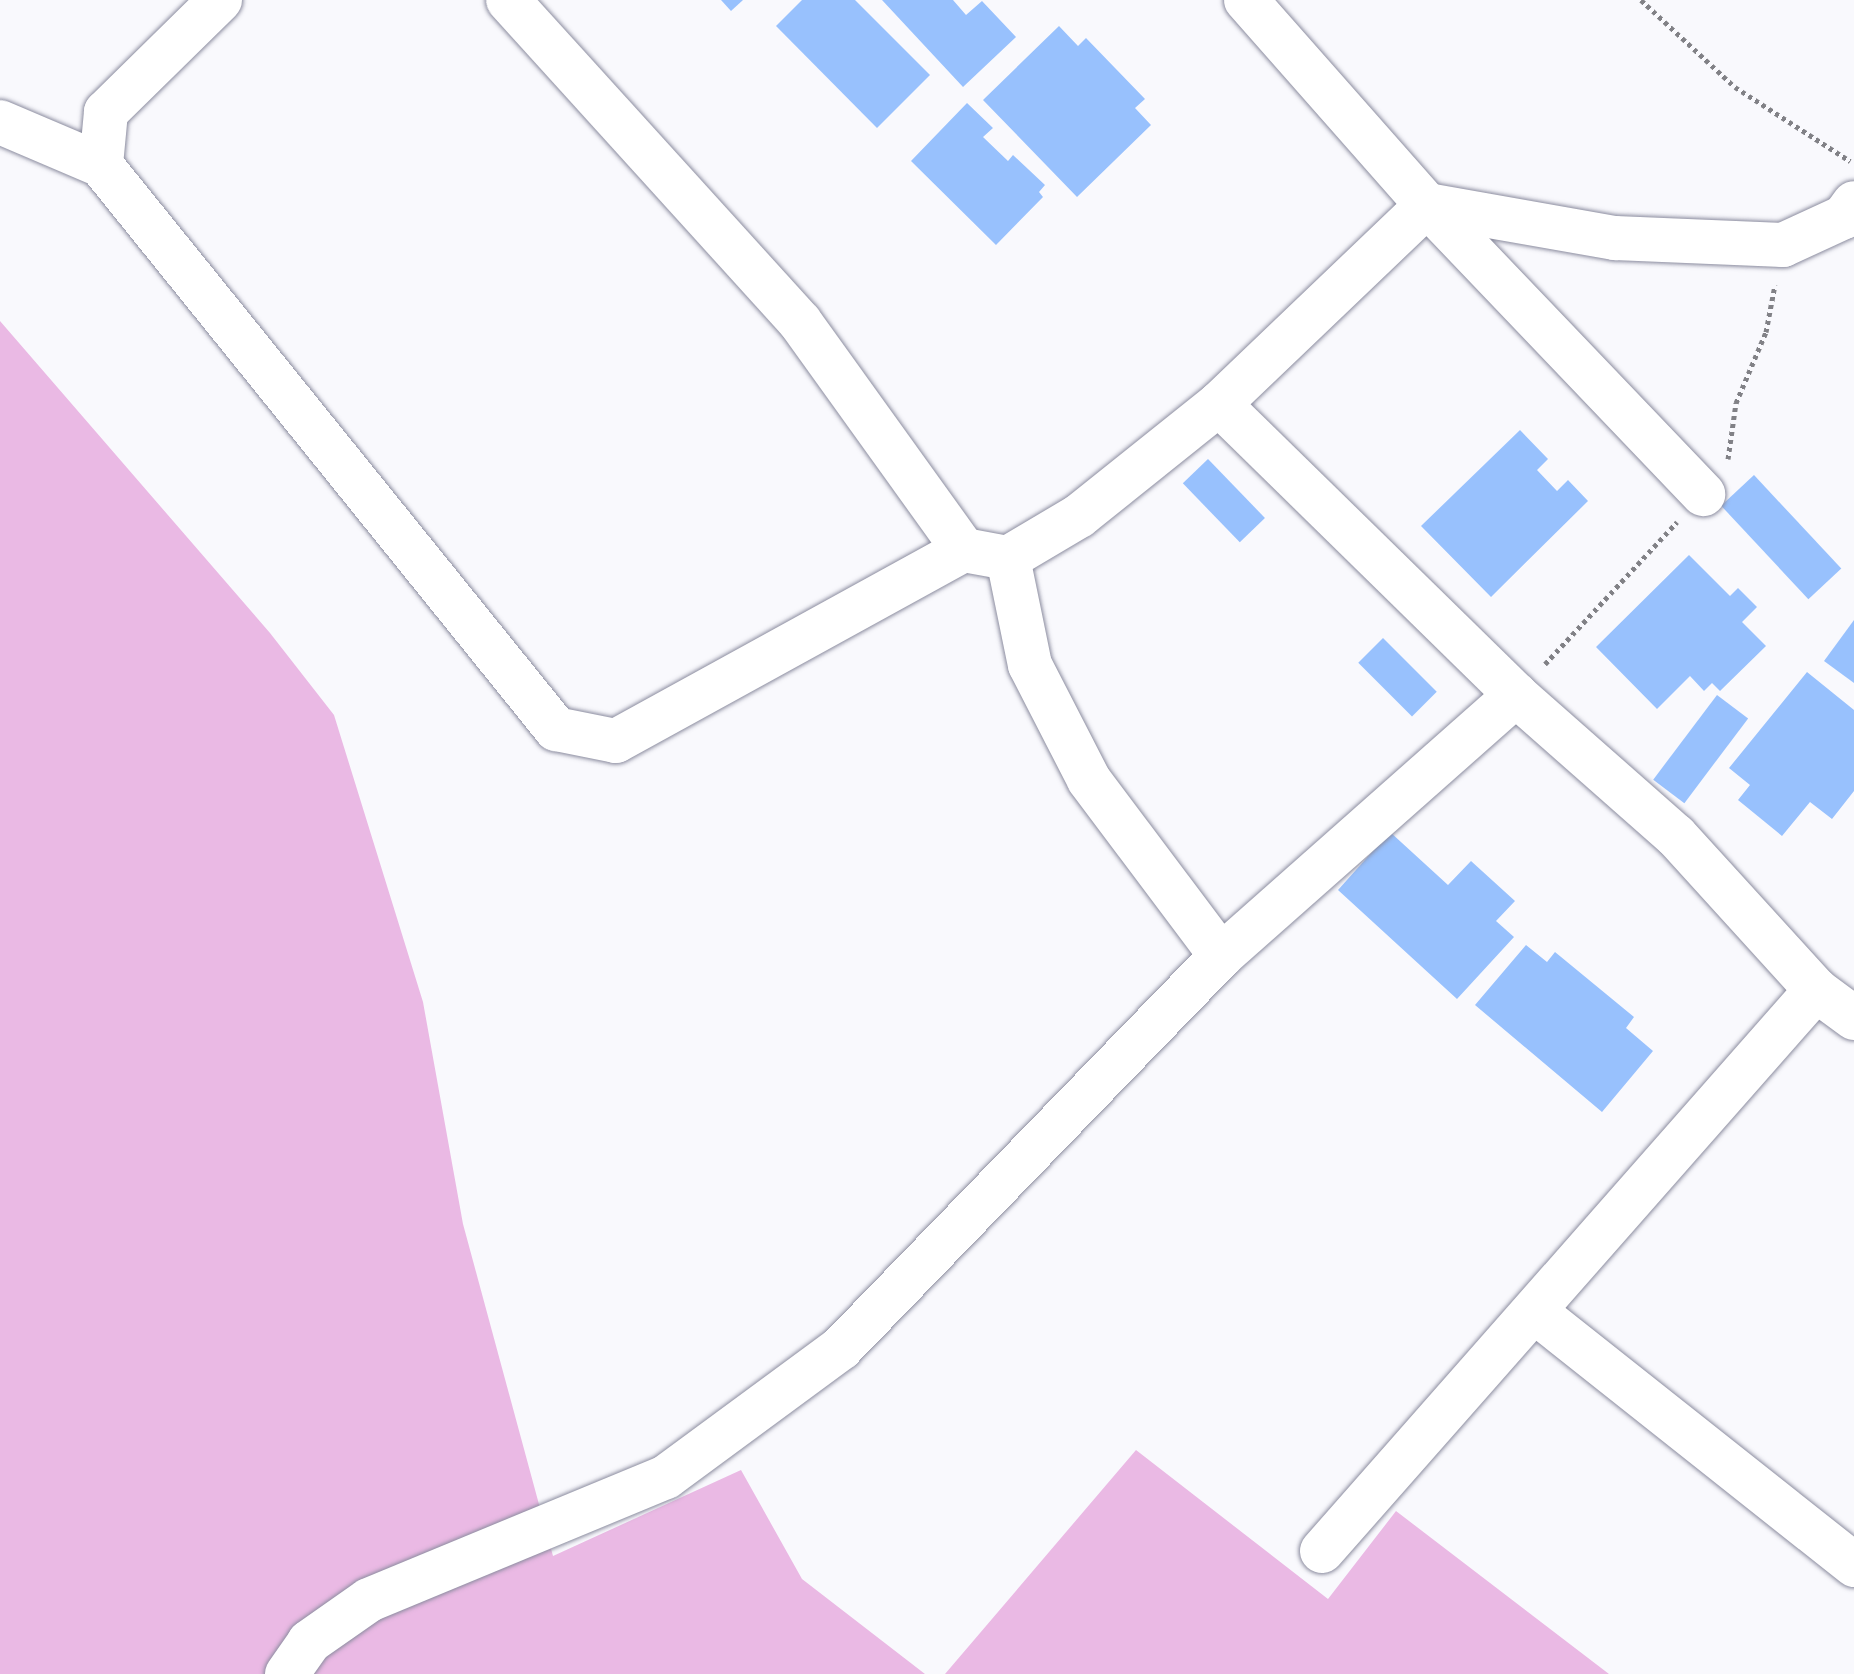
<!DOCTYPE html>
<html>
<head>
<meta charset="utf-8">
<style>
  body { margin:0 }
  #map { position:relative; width:1854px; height:1674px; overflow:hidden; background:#f9f9fd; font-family:"Source Sans 3",sans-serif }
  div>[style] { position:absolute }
  .green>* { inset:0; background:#eab9e4 }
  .building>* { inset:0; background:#98c1fd; transform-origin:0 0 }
  .path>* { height:5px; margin-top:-2.5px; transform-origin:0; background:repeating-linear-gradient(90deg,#818186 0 4px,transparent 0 8px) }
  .roads { filter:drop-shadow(0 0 2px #8b8c9f) drop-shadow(0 0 2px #8b8c9f) }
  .minor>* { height:44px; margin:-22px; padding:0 22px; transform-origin:22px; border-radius:22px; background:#fff }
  span { translate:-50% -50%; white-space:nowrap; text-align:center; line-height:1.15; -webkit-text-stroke:8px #fff; paint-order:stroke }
</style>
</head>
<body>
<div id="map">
  <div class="green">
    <i style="clip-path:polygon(0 321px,270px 633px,334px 715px,423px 1002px,463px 1224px,553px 1556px,741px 1470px,802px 1579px,925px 1674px,0 1674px)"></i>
    <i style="clip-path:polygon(1136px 1450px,1328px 1599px,1396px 1511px,1609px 1674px,945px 1674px)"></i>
  </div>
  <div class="building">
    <i style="clip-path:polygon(721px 0,743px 0,731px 11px)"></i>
    <i style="clip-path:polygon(802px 0,855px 0,930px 75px,877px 128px,776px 26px)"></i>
    <i style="clip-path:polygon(882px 0,953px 0,966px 15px,982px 1px,1016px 37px,963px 87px)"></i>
    <i style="clip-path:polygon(1059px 26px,1078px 46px,1086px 38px,1145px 99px,1135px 108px,1151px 125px,1077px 197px,983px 100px)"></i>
    <i style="clip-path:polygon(967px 103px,993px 128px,983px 137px,1008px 161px,1013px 155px,1045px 185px,1039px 192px,1043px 197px,996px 245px,911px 161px)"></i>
    <i style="clip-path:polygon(1520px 430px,1548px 459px,1537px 470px,1557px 491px,1568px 480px,1588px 501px,1491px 597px,1421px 526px)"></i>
    <i style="left:1208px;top:459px;width:82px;height:35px;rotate:46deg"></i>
    <i style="left:1754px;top:475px;width:128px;height:45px;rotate:47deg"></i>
    <i style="clip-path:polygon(1689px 555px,1730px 596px,1738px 588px,1757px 607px,1742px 622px,1766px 646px,1720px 691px,1712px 683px,1704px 691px,1690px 676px,1657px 709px,1596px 647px)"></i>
    <i style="clip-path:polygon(1854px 620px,1854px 683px,1824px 661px)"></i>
    <i style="left:1383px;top:638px;width:76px;height:35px;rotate:45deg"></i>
    <i style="clip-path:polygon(1807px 672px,1854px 710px,1854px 791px,1832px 819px,1810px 802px,1782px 836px,1738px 800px,1750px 785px,1729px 768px)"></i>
    <i style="left:1717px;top:695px;width:39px;height:106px;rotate:37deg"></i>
    <i style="clip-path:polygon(1390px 832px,1448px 885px,1471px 861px,1515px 901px,1496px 921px,1514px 937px,1457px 999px,1338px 890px)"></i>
    <i style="clip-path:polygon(1526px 945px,1547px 962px,1555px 952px,1634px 1017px,1626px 1028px,1653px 1051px,1602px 1112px,1475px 1005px)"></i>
  </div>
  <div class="path">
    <i style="left:1641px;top:0;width:128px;rotate:42.8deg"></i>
    <i style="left:1735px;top:87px;width:137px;rotate:32.8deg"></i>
    <i style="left:1728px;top:459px;width:57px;rotate:-81.9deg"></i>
    <i style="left:1736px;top:403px;width:77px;rotate:-67.1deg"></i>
    <i style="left:1766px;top:332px;width:48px;rotate:-79.2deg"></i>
    <i style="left:1545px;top:664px;width:194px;rotate:-47.1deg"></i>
  </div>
  <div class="roads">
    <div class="minor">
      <i style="left:220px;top:0;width:160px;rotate:135.5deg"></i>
      <i style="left:106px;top:112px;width:53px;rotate:95.4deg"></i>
      <i style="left:101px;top:165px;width:725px;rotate:51.11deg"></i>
      <i style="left:556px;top:729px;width:61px;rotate:11.3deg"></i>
      <i style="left:616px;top:741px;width:397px;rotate:-28.8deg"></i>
      <i style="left:964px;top:550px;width:45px;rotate:10.3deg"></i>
      <i style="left:1008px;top:558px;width:82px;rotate:-30.6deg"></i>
      <i style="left:1079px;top:516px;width:179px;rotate:-38.7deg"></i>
      <i style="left:1219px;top:404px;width:288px;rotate:-43.7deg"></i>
      <i style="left:508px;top:0;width:435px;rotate:47.8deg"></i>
      <i style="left:800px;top:322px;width:281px;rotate:54.3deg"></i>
      <i style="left:1246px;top:0;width:273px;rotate:48.6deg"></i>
      <i style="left:1427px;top:205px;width:400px;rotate:46.3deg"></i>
      <i style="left:0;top:122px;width:110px;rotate:23.1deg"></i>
      <i style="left:1427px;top:205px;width:191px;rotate:10deg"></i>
      <i style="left:1615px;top:238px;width:168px;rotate:2.4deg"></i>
      <i style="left:1783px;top:245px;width:67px;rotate:-24.7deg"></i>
      <i style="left:1844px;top:217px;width:17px;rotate:-54deg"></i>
      <i style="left:1219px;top:404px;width:416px;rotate:44.4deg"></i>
      <i style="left:1516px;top:695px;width:213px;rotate:41.4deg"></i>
      <i style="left:1676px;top:836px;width:208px;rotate:47.7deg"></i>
      <i style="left:1816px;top:990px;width:47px;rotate:36.4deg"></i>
      <i style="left:1008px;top:558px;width:109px;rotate:78.4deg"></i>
      <i style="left:1030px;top:665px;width:129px;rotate:62.8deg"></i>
      <i style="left:1089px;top:780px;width:220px;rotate:53.1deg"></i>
      <i style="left:1534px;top:1311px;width:409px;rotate:38.4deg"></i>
      <i style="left:1322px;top:1551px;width:748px;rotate:-48.63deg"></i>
      <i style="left:287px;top:1674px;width:39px;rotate:-55deg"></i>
      <i style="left:309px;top:1642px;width:73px;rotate:-35deg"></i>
      <i style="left:369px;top:1600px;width:321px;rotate:-22.5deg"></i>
      <i style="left:666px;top:1477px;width:217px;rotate:-36.4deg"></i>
      <i style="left:841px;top:1348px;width:546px;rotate:-45.89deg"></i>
      <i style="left:1221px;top:956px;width:394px;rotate:-41.5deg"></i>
    </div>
  </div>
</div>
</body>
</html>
